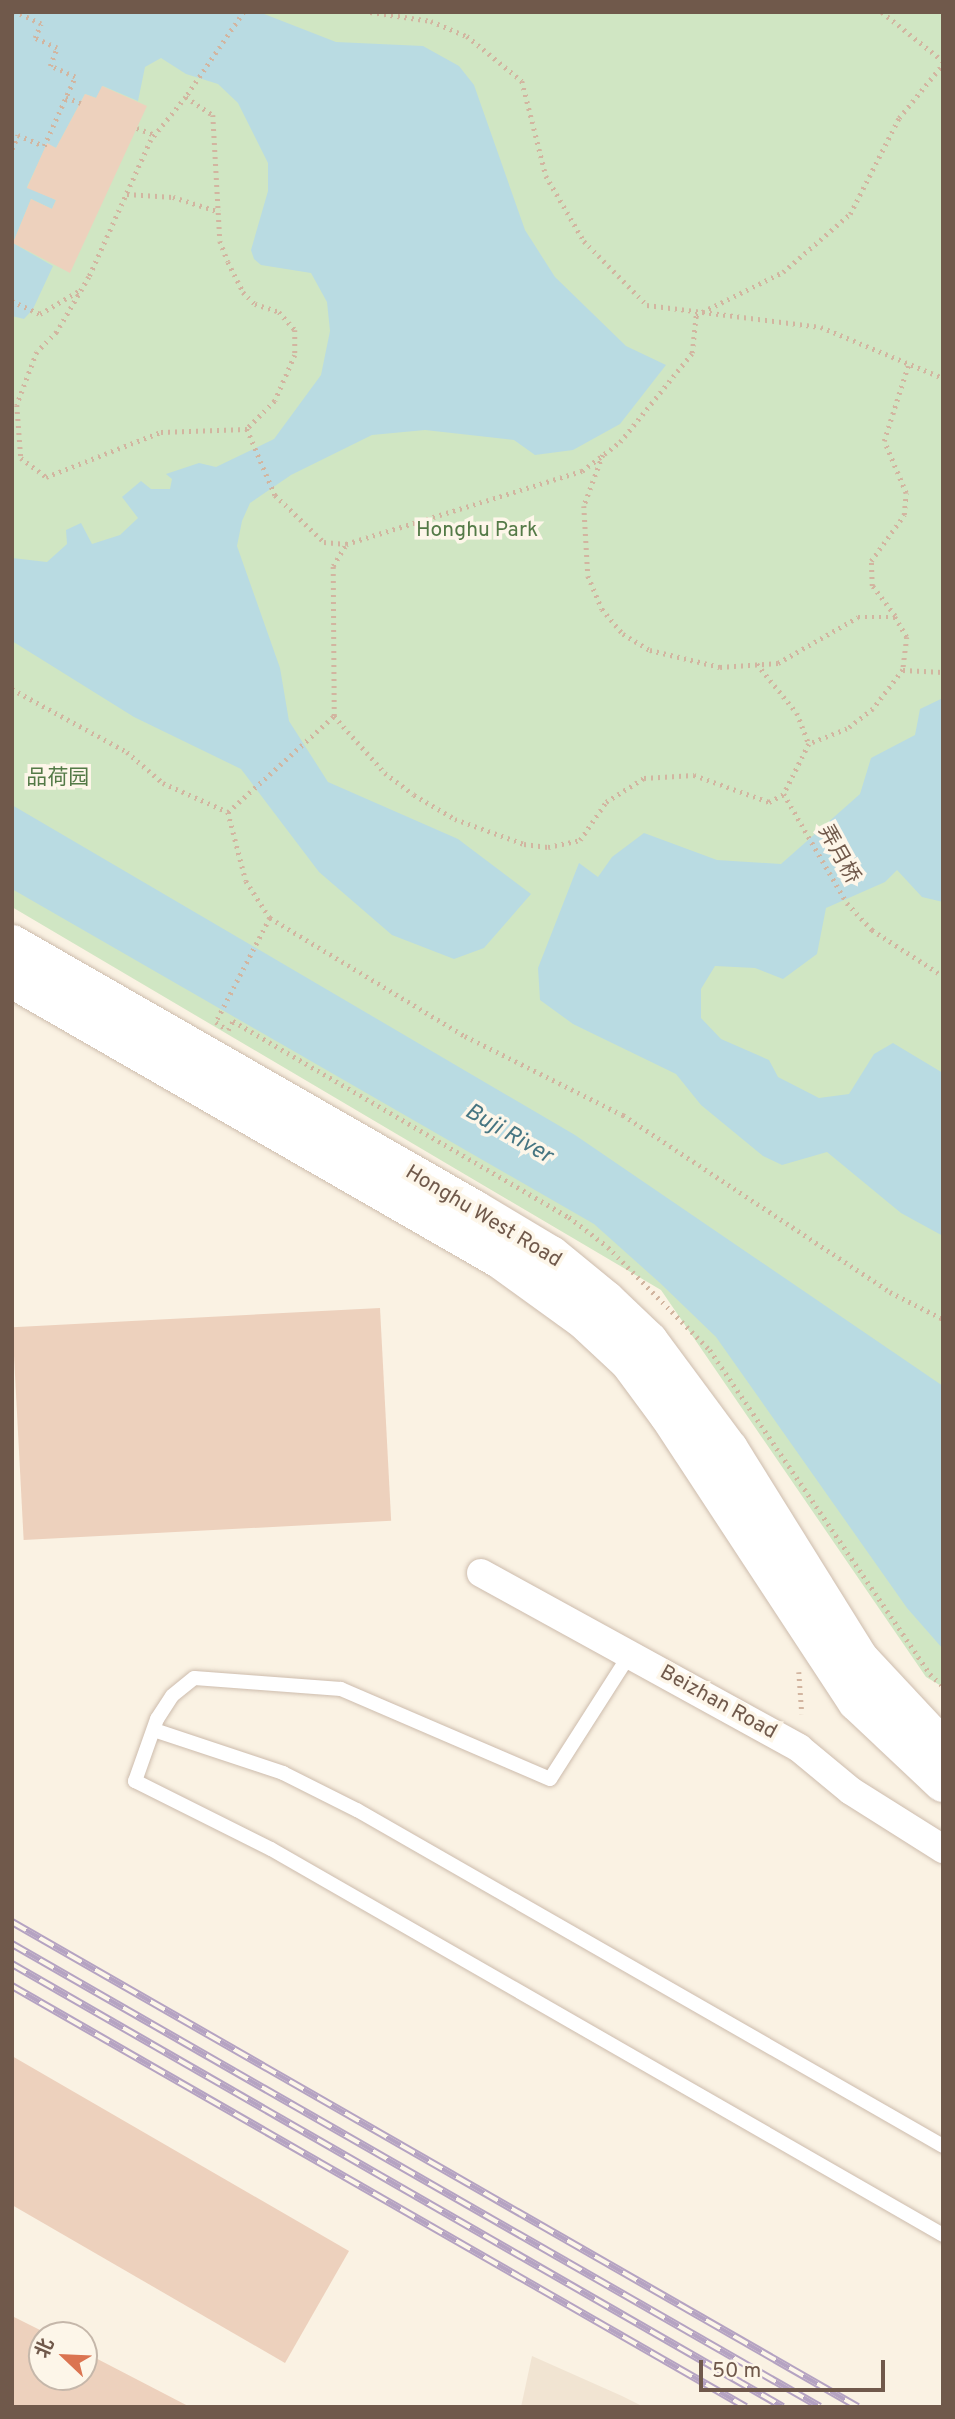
<!DOCTYPE html>
<html>
<head>
<meta charset="utf-8">
<style>
  body { margin:0 }
  #map { position:relative; width:955px; height:2419px; overflow:hidden; background:#faf2e3; font-family:Overpass,"Noto Sans SC",sans-serif }
  div>[style] { position:absolute }
  .residential>* { inset:0; background:#f1e4d2 }
  .green>* { inset:0; background:#d0e6c3 }
  .water>* { inset:0; background:#b9dbe2 }
  .building>* { inset:0; background:#edd1bd; transform-origin:0 0 }
  .path>* { height:4.5px; margin-top:-2.25px; transform-origin:0; background:repeating-linear-gradient(90deg,#d2b5a0 0 2px,transparent 0 7px) }
  .roads { filter:drop-shadow(0 0 2px #cdbcad) drop-shadow(0 0 2px #cdbcad) }
  .service>* { height:14px; margin:-7px; padding:0 7px; transform-origin:7px; border-radius:7px; background:#fff }
  .minor>* { height:28px; margin:-14px; padding:0 14px; transform-origin:14px; border-radius:14px; background:#fff }
  .secondary>* { height:38px; margin:-19px; padding:0 19px; transform-origin:19px; border-radius:19px; background:#fff }
  .rail>* { height:8px; margin-top:-4px; transform-origin:0; background:repeating-linear-gradient(90deg,#fdf6e9 0 16px,#b5a3c2 0 32px); box-sizing:border-box; border-block:2px solid #b5a3c2 }
  span { translate:-50% -50%; white-space:nowrap; text-align:center; line-height:1.15; -webkit-text-stroke:7px #fdf6e9; paint-order:stroke }
  .park-label { font-size:21px; color:#547a47 }
  .street-label { font-size:21px; color:#70594b }
  .water-label { font-size:23px; color:#477682; font-style:italic }
  .frame { position:absolute; inset:0; border:14px solid #70594b; pointer-events:none }
  .north { position:absolute; left:28px; top:2321px; width:70px; height:70px; box-sizing:border-box; background:#fdf6e9; border:2px solid #c5b7aa; border-radius:50%; rotate:293deg; font-size:19px; font-weight:700; line-height:28px; text-align:center; color:#70594b }
  .north::after { content:''; display:block; margin:auto; width:24px; height:32px; background:#db7451; clip-path:polygon(50% 0,100% 100%,50% 72%,0 100%) }
  .scale { position:absolute; left:699px; top:2360px; width:186px; height:32px; box-sizing:border-box; border:4px solid #70594b; border-top:0; padding-left:9px; font-size:21px; line-height:24px; white-space:nowrap; color:#70594b; -webkit-text-stroke:5px #fdf6e9; paint-order:stroke }
</style>
</head>
<body>
<div id="map">
  <div class="residential">
    <i style="clip-path:polygon(532px 2356px,622px 2396px,644px 2407px,521px 2407px)"></i>
  </div>
  <div class="green">
    <i style="clip-path:polygon(12px 12px,943px 12px,943px 1687px,926px 1677px,661px 1290px,12px 907px)"></i>
  </div>
  <div class="water">
    <i style="clip-path:polygon(12px 12px,259px 12px,336px 42px,423px 46px,459px 66px,474px 85px,525px 230px,555px 277px,626px 346px,666px 365px,620px 424px,573px 450px,535px 455px,514px 440px,425px 430px,372px 435px,291px 475px,250px 503px,242px 521px,237px 546px,280px 668px,289px 721px,328px 782px,458px 839px,531px 894px,484px 948px,454px 959px,392px 935px,319px 872px,241px 769px,134px 717px,12px 641px,12px 558px,47px 562px,67px 544px,66px 530px,81px 523px,92px 544px,120px 535px,138px 518px,122px 497px,141px 481px,151px 489px,170px 489px,172px 479px,166px 474px,199px 463px,216px 467px,274px 439px,321px 375px,330px 331px,327px 302px,311px 273px,261px 265px,254px 259px,251px 250px,268px 191px,268px 163px,238px 103px,218px 84px,186px 74px,161px 58px,145px 67px,138px 101px,103px 86px,96px 98px,85px 94px,56px 148px,47px 144px,27px 187px,56px 200px,52px 209px,31px 199px,13px 243px,53px 266px,33px 309px,24px 319px,12px 316px)"></i>
    <i style="clip-path:polygon(943px 698px,943px 902px,922px 897px,897px 870px,885px 882px,826px 908px,817px 954px,783px 979px,755px 968px,715px 966px,701px 989px,701px 1018px,721px 1039px,769px 1060px,778px 1077px,819px 1098px,849px 1094px,874px 1054px,893px 1043px,943px 1073px,943px 1236px,901px 1213px,827px 1152px,782px 1165px,763px 1156px,701px 1105px,676px 1074px,573px 1024px,540px 1000px,538px 968px,579px 863px,598px 877px,612px 857px,644px 833px,717px 860px,781px 864px,860px 794px,871px 758px,915px 735px,920px 709px)"></i>
    <i style="clip-path:polygon(12px 805px,575px 1135px,943px 1386px,943px 1649px,907px 1608px,716px 1337px,660px 1283px,594px 1224px,12px 889px)"></i>
  </div>
  <div class="building">
    <i style="clip-path:polygon(102px 86px,147px 106px,70px 273px,13px 243px,31px 199px,52px 209px,56px 200px,27px 188px,47px 143px,56px 148px,85px 94px,96px 98px)"></i>
    <i style="left:380px;top:1308px;width:213px;height:368px;rotate:87deg"></i>
    <i style="clip-path:polygon(12px 2056px,349px 2251px,285px 2363px,12px 2205px)"></i>
    <i style="clip-path:polygon(12px 2316px,50px 2335px,42px 2335px,42px 2377px,84px 2377px,84px 2352px,190px 2407px,12px 2407px)"></i>
  </div>
  <div class="path">
    <i style="left:244px;top:12px;width:103px;rotate:124.3deg"></i>
    <i style="left:186px;top:97px;width:32px;rotate:34deg"></i>
    <i style="left:213px;top:115px;width:126px;rotate:86.8deg"></i>
    <i style="left:220px;top:241px;width:22px;rotate:69deg"></i>
    <i style="left:228px;top:262px;width:34px;rotate:63deg"></i>
    <i style="left:243px;top:292px;width:17px;rotate:45deg"></i>
    <i style="left:255px;top:304px;width:25px;rotate:18deg"></i>
    <i style="left:279px;top:312px;width:24px;rotate:48deg"></i>
    <i style="left:295px;top:330px;width:25px;rotate:90deg"></i>
    <i style="left:295px;top:355px;width:50px;rotate:113.5deg"></i>
    <i style="left:275px;top:401px;width:40px;rotate:135deg"></i>
    <i style="left:247px;top:429px;width:72px;rotate:67deg"></i>
    <i style="left:275px;top:495px;width:68px;rotate:43.8deg"></i>
    <i style="left:324px;top:542px;width:22px;rotate:5deg"></i>
    <i style="left:370px;top:12px;width:62px;rotate:8.4deg"></i>
    <i style="left:431px;top:21px;width:39px;rotate:23deg"></i>
    <i style="left:467px;top:36px;width:71px;rotate:39.3deg"></i>
    <i style="left:522px;top:81px;width:98px;rotate:75.8deg"></i>
    <i style="left:546px;top:176px;width:75px;rotate:59.7deg"></i>
    <i style="left:584px;top:241px;width:90px;rotate:45.5deg"></i>
    <i style="left:647px;top:305px;width:175px;rotate:7.2deg"></i>
    <i style="left:821px;top:327px;width:132px;rotate:22.7deg"></i>
    <i style="left:882px;top:12px;width:78px;rotate:38.8deg"></i>
    <i style="left:66px;top:97px;width:16px;rotate:22deg"></i>
    <i style="left:186px;top:97px;width:55px;rotate:129.1deg"></i>
    <i style="left:151px;top:140px;width:150px;rotate:114.3deg"></i>
    <i style="left:89px;top:277px;width:64px;rotate:120.2deg"></i>
    <i style="left:57px;top:332px;width:28px;rotate:135deg"></i>
    <i style="left:37px;top:352px;width:57px;rotate:110.7deg"></i>
    <i style="left:17px;top:405px;width:53px;rotate:85.7deg"></i>
    <i style="left:21px;top:458px;width:31px;rotate:37deg"></i>
    <i style="left:46px;top:477px;width:123px;rotate:-21.4deg"></i>
    <i style="left:161px;top:432px;width:86px;rotate:-2deg"></i>
    <i style="left:137px;top:128px;width:19px;rotate:21deg"></i>
    <i style="left:12px;top:149px;width:15px;rotate:-67deg"></i>
    <i style="left:18px;top:135px;width:28px;rotate:23deg"></i>
    <i style="left:44px;top:146px;width:76px;rotate:-65.8deg"></i>
    <i style="left:75px;top:77px;width:27px;rotate:-156deg"></i>
    <i style="left:50px;top:66px;width:19px;rotate:-69deg"></i>
    <i style="left:57px;top:48px;width:24px;rotate:-156deg"></i>
    <i style="left:35px;top:38px;width:15px;rotate:-67deg"></i>
    <i style="left:41px;top:24px;width:29px;rotate:-155deg"></i>
    <i style="left:127px;top:194px;width:46px;rotate:3.7deg"></i>
    <i style="left:173px;top:197px;width:49px;rotate:17.7deg"></i>
    <i style="left:12px;top:301px;width:31px;rotate:25deg"></i>
    <i style="left:40px;top:314px;width:49px;rotate:-30.8deg"></i>
    <i style="left:603px;top:455px;width:54px;rotate:110.4deg"></i>
    <i style="left:584px;top:506px;width:70px;rotate:86.7deg"></i>
    <i style="left:588px;top:576px;width:36px;rotate:67deg"></i>
    <i style="left:602px;top:609px;width:33px;rotate:50deg"></i>
    <i style="left:623px;top:634px;width:31px;rotate:31deg"></i>
    <i style="left:650px;top:650px;width:72px;rotate:13.7deg"></i>
    <i style="left:720px;top:667px;width:58px;rotate:-3.9deg"></i>
    <i style="left:778px;top:663px;width:92px;rotate:-29.9deg"></i>
    <i style="left:858px;top:617px;width:37px"></i>
    <i style="left:895px;top:617px;width:23px;rotate:59deg"></i>
    <i style="left:907px;top:637px;width:33px;rotate:97deg"></i>
    <i style="left:903px;top:670px;width:49px;rotate:127.6deg"></i>
    <i style="left:873px;top:709px;width:33px;rotate:142deg"></i>
    <i style="left:847px;top:729px;width:41px;rotate:158.5deg"></i>
    <i style="left:809px;top:744px;width:56px;rotate:116.6deg"></i>
    <i style="left:784px;top:794px;width:126px;rotate:60deg"></i>
    <i style="left:847px;top:903px;width:37px;rotate:47deg"></i>
    <i style="left:872px;top:930px;width:85px;rotate:32.9deg"></i>
    <i style="left:895px;top:616px;width:38px;rotate:-127deg"></i>
    <i style="left:872px;top:586px;width:25px;rotate:-92deg"></i>
    <i style="left:871px;top:561px;width:57px;rotate:-54.3deg"></i>
    <i style="left:904px;top:515px;width:22px;rotate:-85deg"></i>
    <i style="left:906px;top:493px;width:56px;rotate:-112.9deg"></i>
    <i style="left:884px;top:441px;width:79px;rotate:-72.3deg"></i>
    <i style="left:757px;top:664px;width:63px;rotate:50.8deg"></i>
    <i style="left:797px;top:713px;width:33px;rotate:69deg"></i>
    <i style="left:903px;top:670px;width:40px;rotate:2.9deg"></i>
    <i style="left:12px;top:689px;width:131px;rotate:28.7deg"></i>
    <i style="left:127px;top:752px;width:48px;rotate:40.7deg"></i>
    <i style="left:163px;top:783px;width:71px;rotate:24deg"></i>
    <i style="left:228px;top:812px;width:71px;rotate:75.4deg"></i>
    <i style="left:246px;top:881px;width:44px;rotate:57deg"></i>
    <i style="left:270px;top:918px;width:228px;rotate:31.2deg"></i>
    <i style="left:465px;top:1036px;width:177px;rotate:26.6deg"></i>
    <i style="left:623px;top:1115px;width:320px;rotate:33.5deg"></i>
    <i style="left:890px;top:1292px;width:59px;rotate:27deg"></i>
    <i style="left:334px;top:716px;width:76px;rotate:48.2deg"></i>
    <i style="left:385px;top:773px;width:36px;rotate:37deg"></i>
    <i style="left:414px;top:795px;width:48px;rotate:30.3deg"></i>
    <i style="left:455px;top:819px;width:73px;rotate:19.9deg"></i>
    <i style="left:524px;top:844px;width:24px;rotate:7deg"></i>
    <i style="left:548px;top:847px;width:33px;rotate:-12deg"></i>
    <i style="left:580px;top:840px;width:46px;rotate:-55.6deg"></i>
    <i style="left:606px;top:802px;width:45px;rotate:-32.3deg"></i>
    <i style="left:644px;top:778px;width:50px;rotate:-3.4deg"></i>
    <i style="left:694px;top:775px;width:80px;rotate:19.8deg"></i>
    <i style="left:769px;top:802px;width:17px;rotate:-28deg"></i>
    <i style="left:228px;top:812px;width:143px;rotate:-42.2deg"></i>
    <i style="left:334px;top:716px;width:150px;rotate:-90.4deg"></i>
    <i style="left:333px;top:566px;width:26px;rotate:-59deg"></i>
    <i style="left:346px;top:544px;width:247px;rotate:-17.2deg"></i>
    <i style="left:582px;top:471px;width:48px;rotate:-37.3deg"></i>
    <i style="left:620px;top:442px;width:114px;rotate:-51deg"></i>
    <i style="left:692px;top:353px;width:38px;rotate:-84deg"></i>
    <i style="left:696px;top:315px;width:97px;rotate:-26.3deg"></i>
    <i style="left:783px;top:272px;width:89px;rotate:-40.9deg"></i>
    <i style="left:850px;top:214px;width:108px;rotate:-63deg"></i>
    <i style="left:899px;top:118px;width:70px;rotate:-50.8deg"></i>
    <i style="left:270px;top:918px;width:117px;rotate:117.4deg"></i>
    <i style="left:216px;top:1022px;width:14px;rotate:34deg"></i>
    <i style="left:228px;top:1030px;width:10px;rotate:-61deg"></i>
    <i style="left:233px;top:1021px;width:389px;rotate:30.3deg"></i>
    <i style="left:569px;top:1217px;width:49px;rotate:37.6deg"></i>
    <i style="left:608px;top:1247px;width:145px;rotate:45.3deg"></i>
    <i style="left:710px;top:1350px;width:392px;rotate:55.8deg"></i>
    <i style="left:930px;top:1674px;width:18px;rotate:43deg"></i>
    <i style="left:799px;top:1672px;width:42px;rotate:85.9deg"></i>
  </div>
  <div class="roads">
    <div class="service">
      <i style="left:630px;top:1654px;width:148px;rotate:122.6deg"></i>
      <i style="left:550px;top:1779px;width:228px;rotate:-156.7deg"></i>
      <i style="left:341px;top:1689px;width:147px;rotate:-175.7deg"></i>
      <i style="left:194px;top:1678px;width:28px;rotate:141deg"></i>
      <i style="left:172px;top:1696px;width:27px;rotate:123deg"></i>
      <i style="left:157px;top:1719px;width:66px;rotate:109.5deg"></i>
      <i style="left:135px;top:1781px;width:152px;rotate:26.6deg"></i>
      <i style="left:271px;top:1849px;width:775px;rotate:29.87deg"></i>
      <i style="left:154px;top:1730px;width:136px;rotate:18.4deg"></i>
      <i style="left:283px;top:1773px;width:83px;rotate:26.6deg"></i>
      <i style="left:357px;top:1810px;width:675px;rotate:29.83deg"></i>
    </div>
    <div class="minor">
      <i style="left:481px;top:1573px;width:363px;rotate:28.8deg"></i>
      <i style="left:799px;top:1748px;width:67px;rotate:39.6deg"></i>
      <i style="left:851px;top:1791px;width:109px;rotate:32.2deg"></i>
    </div>
    <div class="secondary">
      <i style="left:12px;top:944px;width:533px;rotate:29.84deg"></i>
      <i style="left:474px;top:1209px;width:90px;rotate:30.9deg"></i>
      <i style="left:551px;top:1255px;width:71px;rotate:39.3deg"></i>
      <i style="left:606px;top:1300px;width:59px;rotate:43.6deg"></i>
      <i style="left:649px;top:1341px;width:134px;rotate:53.5deg"></i>
      <i style="left:729px;top:1449px;width:246px;rotate:58.1deg"></i>
      <i style="left:859px;top:1658px;width:123px;rotate:47deg"></i>
      <i style="left:12px;top:979px;width:564px;rotate:29.88deg"></i>
      <i style="left:501px;top:1260px;width:102px;rotate:35.9deg"></i>
      <i style="left:584px;top:1320px;width:62px;rotate:43deg"></i>
      <i style="left:629px;top:1362px;width:67px;rotate:53.5deg"></i>
      <i style="left:669px;top:1416px;width:342px;rotate:56.7deg"></i>
      <i style="left:857px;top:1702px;width:118px;rotate:43.3deg"></i>
    </div>
  </div>
  <div class="rail">
    <i style="left:12px;top:1922px;width:975px;rotate:29.83deg"></i>
    <i style="left:12px;top:1944px;width:931px;rotate:29.81deg"></i>
    <i style="left:12px;top:1964px;width:889px;rotate:29.88deg"></i>
    <i style="left:12px;top:1986px;width:846px;rotate:29.84deg"></i>
  </div>
  <div class="park-label">
    <span style="left:477px;top:531px">Honghu Park</span>
    <span style="left:58px;top:779px">品荷园</span>
  </div>
  <div class="street-label">
    <span style="left:838px;top:855px;rotate:61deg">弄月桥</span>
    <span style="left:483px;top:1217px;rotate:31deg">Honghu West Road</span>
    <span style="left:718px;top:1703px;rotate:29deg">Beizhan Road</span>
  </div>
  <div class="water-label">
    <span style="left:508px;top:1135px;rotate:30deg">Buji River</span>
  </div>
  <div class="frame"></div>
  <div class="north">北</div>
  <div class="scale">50 m</div>
</div>
</body>
</html>
